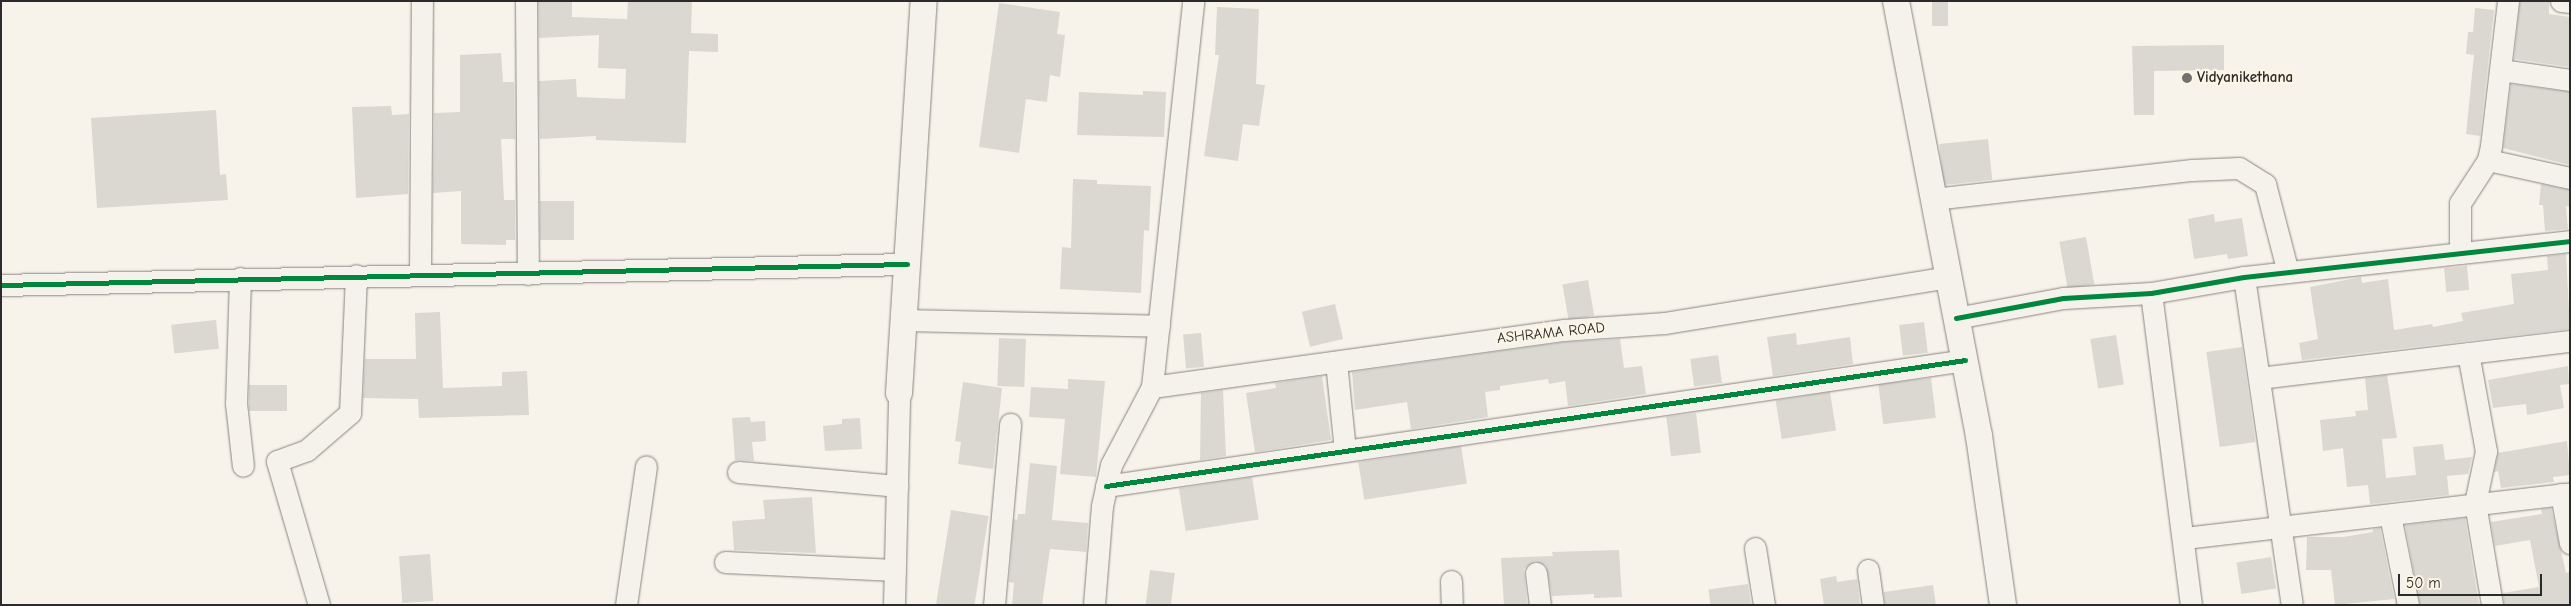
<!DOCTYPE html>
<html>
<head>
<meta charset="utf-8">
<style>
  body { margin:0 }
  #map { position:relative; width:2571px; height:606px; overflow:hidden; background:#f7f3ea; font-family:"Comic Neue",sans-serif }
  div>[style] { position:absolute }
  .building>* { inset:0; background:#dad8d1; transform-origin:0 0 }
  .roads { filter:drop-shadow(0 0 1px #878581) drop-shadow(0 0 1px #878581) }
  .minor>* { height:21px; margin:-10.5px; padding:0 10.5px; transform-origin:10.5px; border-radius:10.5px; background:#f5f2ec }
  .tertiary>* { height:26px; margin:-13px; padding:0 13px; transform-origin:13px; border-radius:13px; background:#f5f2ec }
  .cycleway>* { height:5px; margin:-2.5px; padding:0 2.5px; transform-origin:2.5px; border-radius:2.5px; background:#00873e }
  .dots>* { width:14px; height:14px; translate:-50% -50%; box-sizing:border-box; border:2px solid #fcf5e5; border-radius:50% }
  span { translate:-50% -50%; white-space:nowrap; text-align:center; line-height:1.15; -webkit-text-stroke:5px #fcf5e5; paint-order:stroke }
  .poi-label { font-size:15px; color:#2b2b2b; font-weight:700 }
  .left { translate:0 -50%; text-align:left }
  .street-label { font-size:15px; color:#2b2b2b }
  .frame { position:absolute; inset:0; border:2px solid #2b2b2b; pointer-events:none }
  .scale { position:absolute; left:2398px; top:574px; width:144px; height:22px; box-sizing:border-box; border:2px solid #2b2b2b; border-top:0; padding-left:6px; font-size:15px; line-height:18px; white-space:nowrap; color:#2b2b2b; -webkit-text-stroke:4px #fcf5e5; paint-order:stroke }
</style>
</head>
<body>
<div id="map">
  <div class="building">
    <i style="clip-path:polygon(538px 1px,572px 1px,572px 17px,627px 19px,628px 1px,692px 1px,691px 33px,718px 34px,718px 52px,689px 51px,686px 143px,596px 140px,596px 136px,540px 139px,539px 81px,576px 79px,577px 97px,625px 99px,626px 69px,598px 68px,599px 35px,539px 38px)"></i>
    <i style="left:1932px;top:1px;width:16px;height:25px"></i>
    <i style="clip-path:polygon(2520px 1px,2549px 1px,2549px 14px,2570px 17px,2570px 67px,2514px 59px)"></i>
    <i style="clip-path:polygon(999px 3px,1060px 12px,1057px 34px,1065px 35px,1060px 77px,1050px 75px,1047px 102px,1026px 99px,1019px 153px,979px 147px)"></i>
    <i style="clip-path:polygon(1217px 7px,1259px 9px,1256px 84px,1265px 85px,1259px 126px,1243px 124px,1238px 161px,1204px 156px,1219px 55px,1215px 55px)"></i>
    <i style="clip-path:polygon(2475px 8px,2494px 10px,2480px 136px,2466px 134px,2474px 55px,2466px 54px,2468px 32px,2473px 32px)"></i>
    <i style="clip-path:polygon(2224px 45px,2224px 70px,2154px 71px,2154px 115px,2134px 115px,2132px 46px)"></i>
    <i style="clip-path:polygon(501px 53px,503px 82px,514px 82px,515px 139px,501px 139px,504px 200px,515px 200px,515px 240px,506px 240px,506px 245px,461px 244px,461px 191px,433px 193px,434px 113px,460px 112px,460px 55px)"></i>
    <i style="clip-path:polygon(2511px 84px,2570px 92px,2570px 165px,2503px 148px)"></i>
    <i style="clip-path:polygon(1143px 91px,1166px 92px,1164px 137px,1077px 135px,1079px 92px,1143px 95px)"></i>
    <i style="clip-path:polygon(391px 106px,392px 115px,409px 114px,408px 194px,356px 198px,352px 107px)"></i>
    <i style="clip-path:polygon(216px 110px,220px 175px,226px 174px,228px 200px,97px 208px,91px 118px)"></i>
    <i style="left:1988px;top:139px;width:41px;height:49px;rotate:84deg"></i>
    <i style="clip-path:polygon(1073px 179px,1097px 180px,1097px 184px,1151px 186px,1149px 231px,1144px 230px,1141px 293px,1060px 289px,1062px 247px,1071px 248px)"></i>
    <i style="clip-path:polygon(2541px 184px,2570px 190px,2570px 207px,2566px 206px,2568px 229px,2545px 231px,2543px 205px,2539px 205px)"></i>
    <i style="left:540px;top:201px;width:34px;height:39px"></i>
    <i style="clip-path:polygon(2214px 214px,2215px 222px,2242px 218px,2248px 256px,2228px 259px,2227px 254px,2194px 259px,2188px 219px)"></i>
    <i style="left:2086px;top:237px;width:48px;height:27px;rotate:80deg"></i>
    <i style="clip-path:polygon(2566px 254px,2570px 329px,2302px 360px,2299px 343px,2318px 339px,2310px 287px,2361px 277px,2362px 283px,2388px 279px,2394px 330px,2432px 324px,2433px 327px,2463px 321px,2461px 313px,2514px 304px,2511px 274px,2548px 270px,2547px 256px)"></i>
    <i style="left:2467px;top:266px;width:24px;height:23px;rotate:85deg"></i>
    <i style="left:1588px;top:280px;width:36px;height:26px;rotate:80deg"></i>
    <i style="left:1335px;top:304px;width:36px;height:34px;rotate:77deg"></i>
    <i style="clip-path:polygon(440px 312px,443px 388px,502px 386px,502px 372px,527px 371px,529px 415px,419px 418px,418px 399px,363px 398px,365px 359px,416px 359px,415px 313px)"></i>
    <i style="left:216px;top:320px;width:29px;height:45px;rotate:84deg"></i>
    <i style="left:1924px;top:322px;width:31px;height:25px;rotate:83deg"></i>
    <i style="left:1201px;top:333px;width:34px;height:18px;rotate:85deg"></i>
    <i style="clip-path:polygon(1796px 333px,1797px 345px,1850px 337px,1853px 364px,1773px 376px,1767px 337px)"></i>
    <i style="left:2116px;top:335px;width:50px;height:26px;rotate:81deg"></i>
    <i style="left:999px;top:338px;width:27px;height:48px;rotate:2deg"></i>
    <i style="clip-path:polygon(1620px 339px,1624px 368px,1642px 366px,1646px 394px,1568px 406px,1565px 381px,1549px 384px,1548px 379px,1500px 386px,1500px 390px,1485px 392px,1488px 417px,1411px 429px,1407px 402px,1355px 410px,1352px 372px,1565px 342px)"></i>
    <i style="left:2242px;top:347px;width:96px;height:36px;rotate:82deg"></i>
    <i style="left:1718px;top:355px;width:28px;height:28px;rotate:82deg"></i>
    <i style="clip-path:polygon(2568px 366px,2569px 384px,2560px 385px,2564px 408px,2527px 415px,2526px 404px,2493px 408px,2488px 380px)"></i>
    <i style="clip-path:polygon(2387px 375px,2397px 438px,2382px 439px,2386px 478px,2416px 475px,2413px 447px,2443px 444px,2445px 460px,2472px 457px,2468px 474px,2447px 476px,2449px 495px,2370px 504px,2368px 485px,2347px 487px,2343px 448px,2323px 451px,2320px 420px,2356px 416px,2355px 411px,2368px 410px,2365px 378px)"></i>
    <i style="clip-path:polygon(1322px 376px,1331px 440px,1255px 452px,1246px 393px,1276px 388px,1275px 383px)"></i>
    <i style="left:1931px;top:378px;width:40px;height:53px;rotate:83deg"></i>
    <i style="clip-path:polygon(1068px 379px,1105px 381px,1096px 477px,1060px 474px,1065px 419px,1029px 417px,1031px 387px,1068px 389px)"></i>
    <i style="clip-path:polygon(963px 382px,1002px 388px,993px 469px,958px 464px,961px 442px,955px 441px)"></i>
    <i style="left:249px;top:385px;width:38px;height:26px"></i>
    <i style="clip-path:polygon(1223px 390px,1226px 456px,1200px 460px,1201px 393px)"></i>
    <i style="left:1830px;top:392px;width:39px;height:55px;rotate:81deg"></i>
    <i style="left:1696px;top:413px;width:40px;height:30px;rotate:83deg"></i>
    <i style="clip-path:polygon(750px 417px,751px 422px,765px 421px,766px 441px,752px 442px,754px 461px,735px 460px,732px 418px)"></i>
    <i style="clip-path:polygon(860px 418px,862px 449px,825px 451px,823px 426px,842px 424px,842px 419px)"></i>
    <i style="clip-path:polygon(2567px 441px,2570px 475px,2553px 477px,2554px 482px,2501px 488px,2498px 471px,2494px 472px,2498px 453px)"></i>
    <i style="left:1461px;top:446px;width:38px;height:104px;rotate:81deg"></i>
    <i style="clip-path:polygon(1030px 463px,1057px 466px,1052px 520px,1088px 523px,1086px 552px,1050px 549px,1042px 605px,1012px 605px,1014px 583px,1009px 582px,1014px 519px,1017px 520px,1018px 514px,1025px 514px)"></i>
    <i style="left:1252px;top:477px;width:43px;height:74px;rotate:81deg"></i>
    <i style="clip-path:polygon(812px 497px,816px 553px,734px 550px,732px 521px,765px 519px,763px 500px)"></i>
    <i style="clip-path:polygon(2551px 508px,2566px 573px,2570px 572px,2570px 605px,2504px 605px,2503px 593px,2539px 587px,2530px 540px,2495px 546px,2491px 522px,2542px 514px,2541px 509px)"></i>
    <i style="left:951px;top:510px;width:38px;height:95px;rotate:9deg"></i>
    <i style="clip-path:polygon(2465px 518px,2479px 605px,2420px 605px,2405px 525px)"></i>
    <i style="clip-path:polygon(2380px 528px,2394px 599px,2335px 605px,2331px 570px,2306px 570px,2307px 537px,2343px 537px,2373px 532px,2373px 529px)"></i>
    <i style="clip-path:polygon(1619px 550px,1622px 597px,1594px 598px,1594px 594px,1552px 596px,1546px 566px,1535px 561px,1524px 569px,1527px 605px,1504px 605px,1501px 558px,1553px 556px,1552px 552px)"></i>
    <i style="left:430px;top:554px;width:47px;height:31px;rotate:86deg"></i>
    <i style="left:2271px;top:557px;width:32px;height:35px;rotate:81deg"></i>
    <i style="left:1150px;top:570px;width:25px;height:35px;rotate:7deg"></i>
    <i style="clip-path:polygon(1836px 576px,1837px 582px,1857px 579px,1860px 605px,1824px 605px,1820px 579px)"></i>
    <i style="left:1748px;top:584px;width:21px;height:40px;rotate:82deg"></i>
    <i style="clip-path:polygon(1933px 585px,1936px 605px,1885px 605px,1884px 592px)"></i>
  </div>
  <div class="roads">
    <div class="minor">
      <i style="left:526px;top:1px;width:273px;rotate:89.6deg"></i>
      <i style="left:2561px;top:1px;width:9px;rotate:6deg"></i>
      <i style="left:2501px;top:70px;width:70px;rotate:8.2deg"></i>
      <i style="left:2488px;top:160px;width:84px;rotate:12.4deg"></i>
      <i style="left:1933px;top:199px;width:261px;rotate:-6.4deg"></i>
      <i style="left:2192px;top:170px;width:47px;rotate:-2.4deg"></i>
      <i style="left:2239px;top:168px;width:31px;rotate:32deg"></i>
      <i style="left:2265px;top:184px;width:91px;rotate:75.4deg"></i>
      <i style="left:2460px;top:253px;width:50px;rotate:-90deg"></i>
      <i style="left:2460px;top:203px;width:51px;rotate:-56.9deg"></i>
      <i style="left:2488px;top:160px;width:14px;rotate:-78deg"></i>
      <i style="left:2491px;top:146px;width:146px;rotate:-83.3deg"></i>
      <i style="left:420px;top:275px;width:274px;rotate:-89.6deg"></i>
      <i style="left:2244px;top:277px;width:331px;rotate:81.7deg"></i>
      <i style="left:240px;top:278px;width:125px;rotate:91.8deg"></i>
      <i style="left:236px;top:403px;width:63px;rotate:83.7deg"></i>
      <i style="left:1px;top:285px;width:906px;rotate:-1.33deg"></i>
      <i style="left:2151px;top:293px;width:315px;rotate:82.7deg"></i>
      <i style="left:1956px;top:318px;width:109px;rotate:-10.6deg"></i>
      <i style="left:2063px;top:298px;width:88px;rotate:-3.3deg"></i>
      <i style="left:2151px;top:293px;width:94px;rotate:-9.8deg"></i>
      <i style="left:2244px;top:277px;width:328px;rotate:-6.3deg"></i>
      <i style="left:904px;top:320px;width:255px;rotate:1.3deg"></i>
      <i style="left:2468px;top:353px;width:100px;rotate:79.6deg"></i>
      <i style="left:2486px;top:451px;width:53px;rotate:101.9deg"></i>
      <i style="left:2475px;top:503px;width:103px;rotate:80.5deg"></i>
      <i style="left:1336px;top:362px;width:89px;rotate:84.2deg"></i>
      <i style="left:2259px;top:378px;width:313px;rotate:-6.8deg"></i>
      <i style="left:1152px;top:387px;width:416px;rotate:-7.9deg"></i>
      <i style="left:1564px;top:330px;width:101px;rotate:-4deg"></i>
      <i style="left:1665px;top:323px;width:287px;rotate:-9.2deg"></i>
      <i style="left:738px;top:472px;width:160px;rotate:5deg"></i>
      <i style="left:1106px;top:486px;width:868px;rotate:-8.34deg"></i>
      <i style="left:2561px;top:494px;width:50px;rotate:79.6deg"></i>
      <i style="left:2390px;top:515px;width:92px;rotate:78.7deg"></i>
      <i style="left:2184px;top:538px;width:389px;rotate:-6.6deg"></i>
      <i style="left:1755px;top:548px;width:58px;rotate:81deg"></i>
      <i style="left:725px;top:562px;width:170px;rotate:2.7deg"></i>
      <i style="left:1868px;top:570px;width:35px;rotate:82deg"></i>
      <i style="left:1536px;top:573px;width:32px;rotate:83deg"></i>
      <i style="left:1451px;top:581px;width:24px;rotate:88deg"></i>
      <i style="left:319px;top:605px;width:150px;rotate:-106.3deg"></i>
      <i style="left:277px;top:461px;width:32px;rotate:-20deg"></i>
      <i style="left:307px;top:450px;width:57px;rotate:-40.7deg"></i>
      <i style="left:350px;top:413px;width:138px;rotate:-87.5deg"></i>
      <i style="left:626px;top:605px;width:140px;rotate:-81.8deg"></i>
      <i style="left:894px;top:605px;width:212px;rotate:-88.6deg"></i>
      <i style="left:994px;top:605px;width:182px;rotate:-84.9deg"></i>
      <i style="left:1094px;top:605px;width:99px;rotate:-85.4deg"></i>
      <i style="left:1102px;top:506px;width:42px;rotate:-77.6deg"></i>
      <i style="left:1111px;top:465px;width:88px;rotate:-62.3deg"></i>
      <i style="left:1152px;top:387px;width:388px;rotate:-83.9deg"></i>
    </div>
    <div class="tertiary">
      <i style="left:1896px;top:1px;width:443px;rotate:79.2deg"></i>
      <i style="left:1979px;top:436px;width:171px;rotate:81.9deg"></i>
      <i style="left:899px;top:393px;width:393px;rotate:-86.4deg"></i>
    </div>
  </div>
  <div class="cycleway">
    <i style="left:1px;top:285px;width:906px;rotate:-1.33deg"></i>
    <i style="left:1956px;top:318px;width:109px;rotate:-10.6deg"></i>
    <i style="left:2063px;top:298px;width:88px;rotate:-3.3deg"></i>
    <i style="left:2151px;top:293px;width:94px;rotate:-9.8deg"></i>
    <i style="left:2244px;top:277px;width:328px;rotate:-6.3deg"></i>
    <i style="left:1106px;top:486px;width:868px;rotate:-8.34deg"></i>
  </div>
  <div class="dots">
    <i style="left:2187px;top:78px;background:#72716e"></i>
  </div>
  <div class="poi-label">
    <span class="left" style="left:2197px;top:78px">Vidyanikethana</span>
  </div>
  <div class="street-label">
    <span style="left:1551px;top:333px;rotate:-6deg">ASHRAMA ROAD</span>
  </div>
  <div class="frame"></div>
  <div class="scale">50 m</div>
</div>
</body>
</html>
